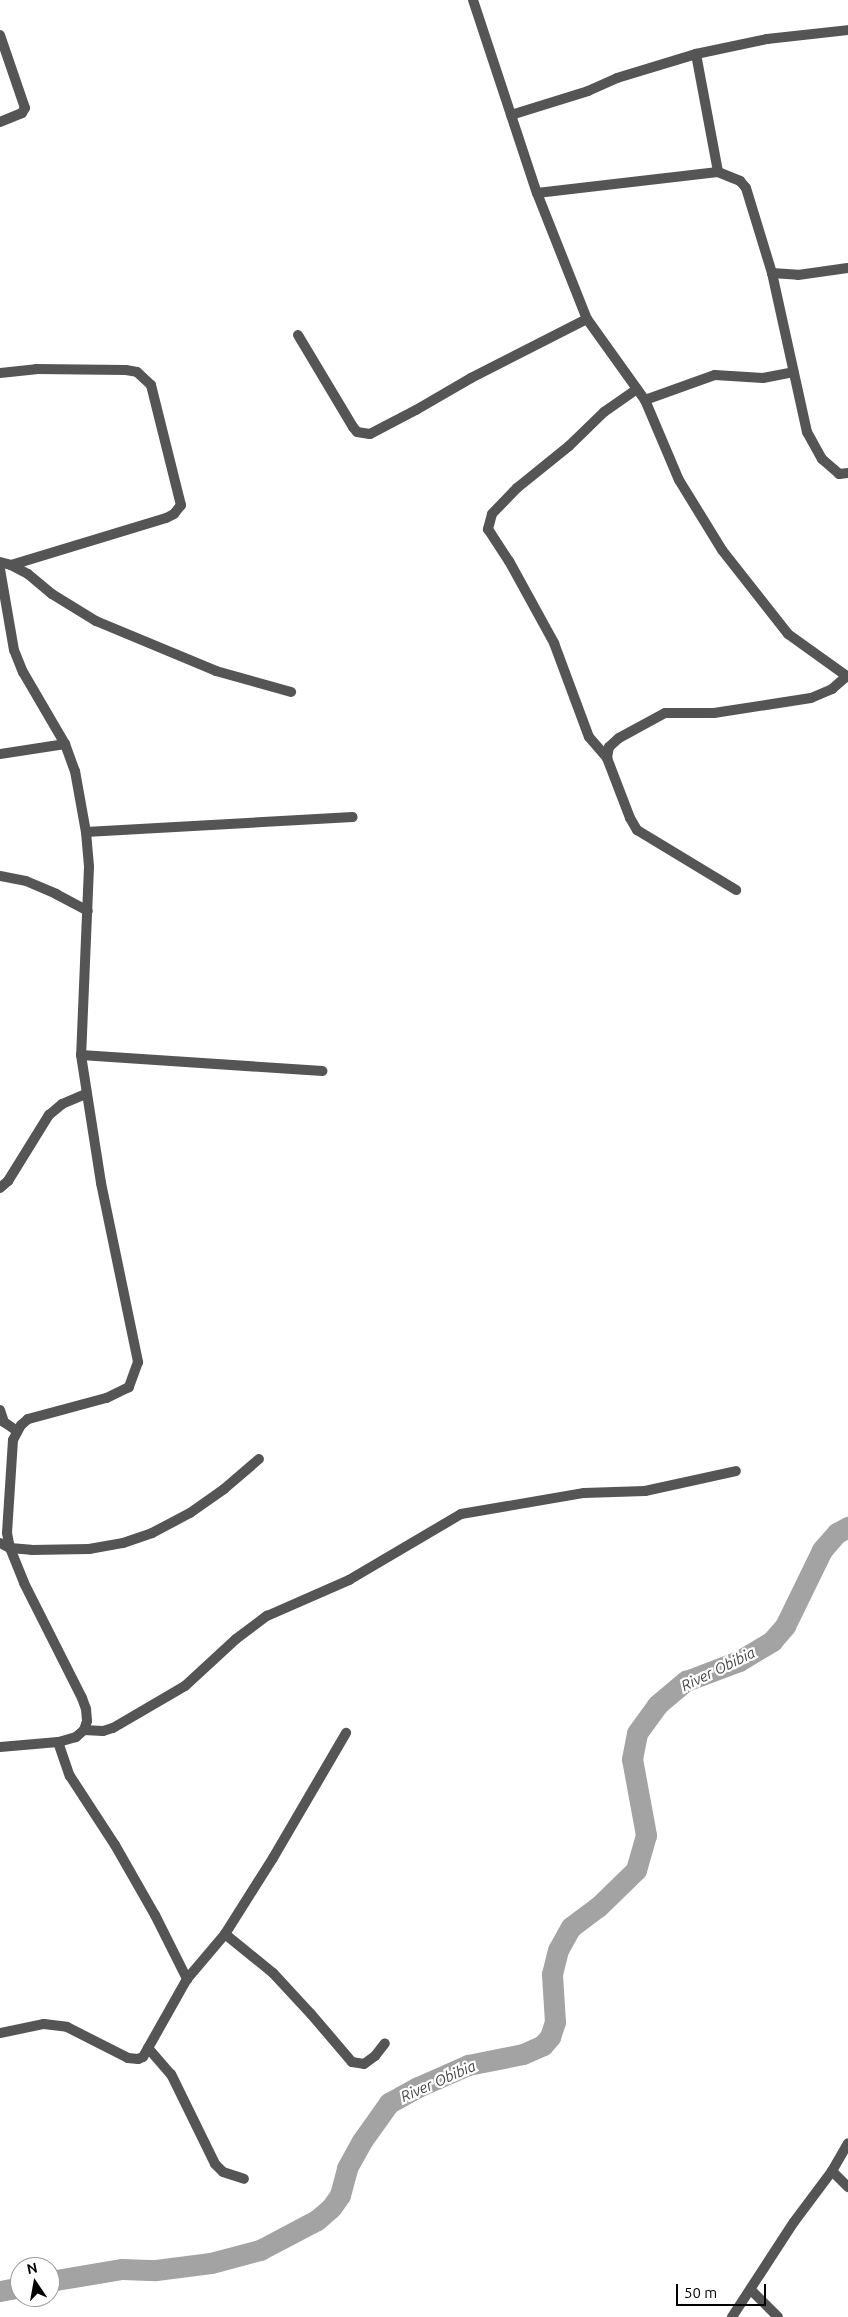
<!DOCTYPE html>
<html>
<head>
<meta charset="utf-8">
<style>
  body { margin:0 }
  #map { position:relative; width:848px; height:2317px; overflow:hidden; background:#fff; font-family:Ubuntu,sans-serif }
  div>[style] { position:absolute }
  .river>* { height:21px; margin:-10.5px; padding:0 10.5px; transform-origin:10.5px; border-radius:10.5px; background:#a3a3a3 }
  .minor>* { height:10px; margin:-5px; padding:0 5px; transform-origin:5px; border-radius:5px; background:#555 }
  span { translate:-50% -50%; white-space:nowrap; text-align:center; line-height:1.15; -webkit-text-stroke:4.5px #fff; paint-order:stroke }
  .water-label { font-size:15px; color:#444; font-style:italic }
  .north { position:absolute; left:10px; top:2257px; width:50px; height:50px; box-sizing:border-box; background:#fff; border:1px solid #999; border-radius:50%; rotate:348deg; font-size:14px; font-weight:700; line-height:20px; text-align:center; color:#000 }
  .north::after { content:''; display:block; margin:auto; width:18px; height:22px; background:#000; clip-path:polygon(50% 0,100% 100%,50% 72%,0 100%) }
  .scale { position:absolute; left:676px; top:2284px; width:90px; height:22px; box-sizing:border-box; border:2px solid #000; border-top:0; padding-left:6px; font-size:15px; line-height:18px; white-space:nowrap; color:#000; -webkit-text-stroke:4px #fff; paint-order:stroke }
</style>
</head>
<body>
<div id="map">
  <div class="river">
    <i style="left:50px;top:2281px;width:73px;rotate:-9.5deg"></i>
    <i style="left:122px;top:2269px;width:34px;rotate:2deg"></i>
    <i style="left:156px;top:2270px;width:55px;rotate:-7.3deg"></i>
    <i style="left:211px;top:2263px;width:51px;rotate:-14.9deg"></i>
    <i style="left:260px;top:2250px;width:64px;rotate:-27.8deg"></i>
    <i style="left:317px;top:2220px;width:18px;rotate:-41deg"></i>
    <i style="left:331px;top:2208px;width:16px;rotate:-55deg"></i>
    <i style="left:340px;top:2195px;width:28px;rotate:-75deg"></i>
    <i style="left:347px;top:2168px;width:31px;rotate:-61deg"></i>
    <i style="left:362px;top:2141px;width:47px;rotate:-54.6deg"></i>
    <i style="left:389px;top:2103px;width:33px;rotate:-29deg"></i>
    <i style="left:418px;top:2087px;width:55px;rotate:-23.7deg"></i>
    <i style="left:468px;top:2065px;width:56px;rotate:-11.3deg"></i>
    <i style="left:523px;top:2054px;width:22px;rotate:-24deg"></i>
    <i style="left:543px;top:2045px;width:11px;rotate:-49deg"></i>
    <i style="left:550px;top:2037px;width:16px;rotate:-72deg"></i>
    <i style="left:555px;top:2022px;width:48px;rotate:-93.6deg"></i>
    <i style="left:552px;top:1974px;width:25px;rotate:-76deg"></i>
    <i style="left:558px;top:1950px;width:26px;rotate:-61deg"></i>
    <i style="left:571px;top:1927px;width:34px;rotate:-37deg"></i>
    <i style="left:598px;top:1907px;width:53px;rotate:-44.2deg"></i>
    <i style="left:636px;top:1870px;width:36px;rotate:-74deg"></i>
    <i style="left:646px;top:1835px;width:77px;rotate:-100.4deg"></i>
    <i style="left:632px;top:1759px;width:26px;rotate:-79deg"></i>
    <i style="left:637px;top:1733px;width:34px;rotate:-54deg"></i>
    <i style="left:657px;top:1705px;width:38px;rotate:-40deg"></i>
    <i style="left:686px;top:1681px;width:57px;rotate:-20.7deg"></i>
    <i style="left:739px;top:1661px;width:39px;rotate:-31deg"></i>
    <i style="left:772px;top:1641px;width:20px;rotate:-49deg"></i>
    <i style="left:785px;top:1626px;width:85px;rotate:-64deg"></i>
    <i style="left:822px;top:1550px;width:23px;rotate:-49deg"></i>
    <i style="left:837px;top:1533px;width:13px;rotate:-29deg"></i>
    <i style="left:0;top:2291px;width:20px;rotate:-11deg"></i>
  </div>
  <div class="minor">
    <i style="left:473px;top:0;width:203px;rotate:71.7deg"></i>
    <i style="left:537px;top:193px;width:136px;rotate:68.4deg"></i>
    <i style="left:587px;top:319px;width:100px;rotate:54.4deg"></i>
    <i style="left:645px;top:400px;width:87px;rotate:67deg"></i>
    <i style="left:679px;top:480px;width:82px;rotate:58.4deg"></i>
    <i style="left:722px;top:550px;width:107px;rotate:51.8deg"></i>
    <i style="left:788px;top:634px;width:74px;rotate:35.6deg"></i>
    <i style="left:0;top:35px;width:77px;rotate:71.1deg"></i>
    <i style="left:25px;top:108px;width:6px;rotate:121deg"></i>
    <i style="left:22px;top:113px;width:24px;rotate:158deg"></i>
    <i style="left:696px;top:54px;width:120px;rotate:79.4deg"></i>
    <i style="left:511px;top:115px;width:81px;rotate:-17.3deg"></i>
    <i style="left:588px;top:91px;width:32px;rotate:-24deg"></i>
    <i style="left:617px;top:78px;width:83px;rotate:-16.9deg"></i>
    <i style="left:696px;top:54px;width:73px;rotate:-11.9deg"></i>
    <i style="left:767px;top:39px;width:81px;rotate:-6.3deg"></i>
    <i style="left:537px;top:193px;width:182px;rotate:-6.6deg"></i>
    <i style="left:718px;top:172px;width:24px;rotate:22deg"></i>
    <i style="left:740px;top:181px;width:9px;rotate:49deg"></i>
    <i style="left:746px;top:188px;width:89px;rotate:73deg"></i>
    <i style="left:772px;top:273px;width:163px;rotate:77.6deg"></i>
    <i style="left:807px;top:432px;width:31px;rotate:61deg"></i>
    <i style="left:822px;top:459px;width:23px;rotate:41deg"></i>
    <i style="left:839px;top:474px;width:9px;rotate:-6deg"></i>
    <i style="left:772px;top:273px;width:26px;rotate:4deg"></i>
    <i style="left:798px;top:275px;width:50px;rotate:-8deg"></i>
    <i style="left:298px;top:335px;width:107px;rotate:59.1deg"></i>
    <i style="left:353px;top:427px;width:6px;rotate:51deg"></i>
    <i style="left:357px;top:432px;width:13px;rotate:9deg"></i>
    <i style="left:370px;top:434px;width:52px;rotate:-27.6deg"></i>
    <i style="left:416px;top:410px;width:64px;rotate:-30.2deg"></i>
    <i style="left:471px;top:378px;width:130px;rotate:-27deg"></i>
    <i style="left:0;top:373px;width:36px;rotate:-6deg"></i>
    <i style="left:36px;top:369px;width:90px;rotate:0.6deg"></i>
    <i style="left:126px;top:370px;width:11px;rotate:10deg"></i>
    <i style="left:137px;top:372px;width:19px;rotate:43deg"></i>
    <i style="left:151px;top:385px;width:124px;rotate:76deg"></i>
    <i style="left:181px;top:505px;width:11px;rotate:128deg"></i>
    <i style="left:174px;top:514px;width:9px;rotate:153deg"></i>
    <i style="left:166px;top:518px;width:162px;rotate:163.1deg"></i>
    <i style="left:637px;top:389px;width:40px;rotate:145.1deg"></i>
    <i style="left:604px;top:412px;width:49px;rotate:135.8deg"></i>
    <i style="left:569px;top:446px;width:67px;rotate:141.1deg"></i>
    <i style="left:517px;top:488px;width:36px;rotate:134deg"></i>
    <i style="left:492px;top:514px;width:16px;rotate:105deg"></i>
    <i style="left:488px;top:529px;width:38px;rotate:57deg"></i>
    <i style="left:509px;top:561px;width:94px;rotate:61.2deg"></i>
    <i style="left:554px;top:643px;width:100px;rotate:69.6deg"></i>
    <i style="left:589px;top:737px;width:28px;rotate:49deg"></i>
    <i style="left:607px;top:758px;width:64px;rotate:69deg"></i>
    <i style="left:630px;top:818px;width:14px;rotate:60deg"></i>
    <i style="left:637px;top:830px;width:116px;rotate:31.2deg"></i>
    <i style="left:645px;top:400px;width:74px;rotate:-19.7deg"></i>
    <i style="left:715px;top:375px;width:48px;rotate:3.6deg"></i>
    <i style="left:763px;top:378px;width:31px;rotate:-11deg"></i>
    <i style="left:0;top:562px;width:11px;rotate:15deg"></i>
    <i style="left:11px;top:565px;width:19px;rotate:28deg"></i>
    <i style="left:28px;top:574px;width:31px;rotate:40deg"></i>
    <i style="left:52px;top:594px;width:52px;rotate:31.5deg"></i>
    <i style="left:96px;top:621px;width:130px;rotate:22.6deg"></i>
    <i style="left:216px;top:671px;width:78px;rotate:15.6deg"></i>
    <i style="left:0;top:569px;width:82px;rotate:80.2deg"></i>
    <i style="left:14px;top:650px;width:24px;rotate:68deg"></i>
    <i style="left:23px;top:672px;width:83px;rotate:59.7deg"></i>
    <i style="left:65px;top:744px;width:29px;rotate:70deg"></i>
    <i style="left:75px;top:771px;width:62px;rotate:79.8deg"></i>
    <i style="left:86px;top:832px;width:35px;rotate:85deg"></i>
    <i style="left:89px;top:867px;width:188px;rotate:92.4deg"></i>
    <i style="left:81px;top:1055px;width:130px;rotate:81.1deg"></i>
    <i style="left:101px;top:1183px;width:183px;rotate:78.3deg"></i>
    <i style="left:138px;top:1362px;width:27px;rotate:110deg"></i>
    <i style="left:129px;top:1387px;width:25px;rotate:154deg"></i>
    <i style="left:106px;top:1398px;width:81px;rotate:164.9deg"></i>
    <i style="left:28px;top:1419px;width:9px;rotate:139deg"></i>
    <i style="left:21px;top:1425px;width:17px;rotate:118deg"></i>
    <i style="left:13px;top:1440px;width:93px;rotate:93.7deg"></i>
    <i style="left:7px;top:1533px;width:15px;rotate:79deg"></i>
    <i style="left:10px;top:1548px;width:38px;rotate:68deg"></i>
    <i style="left:24px;top:1583px;width:129px;rotate:63.2deg"></i>
    <i style="left:82px;top:1698px;width:12px;rotate:70deg"></i>
    <i style="left:86px;top:1709px;width:12px;rotate:85deg"></i>
    <i style="left:87px;top:1721px;width:9px;rotate:108deg"></i>
    <i style="left:84px;top:1730px;width:11px;rotate:139deg"></i>
    <i style="left:76px;top:1737px;width:19px;rotate:164deg"></i>
    <i style="left:58px;top:1742px;width:58px;rotate:175.1deg"></i>
    <i style="left:0;top:754px;width:66px;rotate:-8.7deg"></i>
    <i style="left:607px;top:758px;width:11px;rotate:-80deg"></i>
    <i style="left:609px;top:747px;width:13px;rotate:-42deg"></i>
    <i style="left:619px;top:738px;width:52px;rotate:-28.5deg"></i>
    <i style="left:665px;top:713px;width:49px"></i>
    <i style="left:714px;top:713px;width:98px;rotate:-8.8deg"></i>
    <i style="left:811px;top:698px;width:23px;rotate:-23deg"></i>
    <i style="left:832px;top:689px;width:20px;rotate:-41deg"></i>
    <i style="left:86px;top:832px;width:267px;rotate:-3.2deg"></i>
    <i style="left:0;top:876px;width:26px;rotate:11deg"></i>
    <i style="left:26px;top:881px;width:33px;rotate:23deg"></i>
    <i style="left:56px;top:894px;width:36px;rotate:28deg"></i>
    <i style="left:81px;top:1055px;width:242px;rotate:3.8deg"></i>
    <i style="left:0;top:1188px;width:11px;rotate:-41deg"></i>
    <i style="left:8px;top:1181px;width:78px;rotate:-58.2deg"></i>
    <i style="left:49px;top:1115px;width:17px;rotate:-40deg"></i>
    <i style="left:62px;top:1104px;width:26px;rotate:-23deg"></i>
    <i style="left:0;top:1410px;width:13px;rotate:72deg"></i>
    <i style="left:4px;top:1422px;width:16px;rotate:35deg"></i>
    <i style="left:0;top:1543px;width:11px;rotate:27deg"></i>
    <i style="left:10px;top:1548px;width:21px;rotate:5deg"></i>
    <i style="left:31px;top:1550px;width:58px;rotate:-1deg"></i>
    <i style="left:89px;top:1549px;width:35px;rotate:-10deg"></i>
    <i style="left:123px;top:1543px;width:31px;rotate:-19deg"></i>
    <i style="left:152px;top:1533px;width:43px;rotate:-27.8deg"></i>
    <i style="left:190px;top:1513px;width:42px;rotate:-35.2deg"></i>
    <i style="left:224px;top:1489px;width:46px;rotate:-40.6deg"></i>
    <i style="left:84px;top:1730px;width:19px;rotate:3deg"></i>
    <i style="left:103px;top:1731px;width:10px;rotate:-17deg"></i>
    <i style="left:113px;top:1728px;width:83px;rotate:-30.3deg"></i>
    <i style="left:185px;top:1686px;width:69px;rotate:-42.7deg"></i>
    <i style="left:236px;top:1639px;width:39px;rotate:-37deg"></i>
    <i style="left:267px;top:1616px;width:90px;rotate:-23.7deg"></i>
    <i style="left:349px;top:1580px;width:130px;rotate:-30.5deg"></i>
    <i style="left:461px;top:1514px;width:125px;rotate:-9.7deg"></i>
    <i style="left:584px;top:1493px;width:61px;rotate:-1.9deg"></i>
    <i style="left:645px;top:1491px;width:93px;rotate:-12.4deg"></i>
    <i style="left:58px;top:1742px;width:36px;rotate:71deg"></i>
    <i style="left:70px;top:1776px;width:82px;rotate:56.9deg"></i>
    <i style="left:115px;top:1845px;width:81px;rotate:60.3deg"></i>
    <i style="left:155px;top:1915px;width:72px;rotate:63.4deg"></i>
    <i style="left:225px;top:1934px;width:62px;rotate:39.1deg"></i>
    <i style="left:273px;top:1973px;width:56px;rotate:47.2deg"></i>
    <i style="left:311px;top:2014px;width:63px;rotate:49.5deg"></i>
    <i style="left:352px;top:2062px;width:12px;rotate:9deg"></i>
    <i style="left:364px;top:2064px;width:14px;rotate:-36deg"></i>
    <i style="left:375px;top:2056px;width:16px;rotate:-52deg"></i>
    <i style="left:0;top:2033px;width:45px;rotate:-11.6deg"></i>
    <i style="left:44px;top:2024px;width:23px;rotate:7deg"></i>
    <i style="left:67px;top:2027px;width:68px;rotate:26.9deg"></i>
    <i style="left:128px;top:2058px;width:10px;rotate:6deg"></i>
    <i style="left:138px;top:2059px;width:5px;rotate:-22deg"></i>
    <i style="left:143px;top:2057px;width:90px;rotate:-60.6deg"></i>
    <i style="left:187px;top:1979px;width:59px;rotate:-49.8deg"></i>
    <i style="left:225px;top:1934px;width:90px;rotate:-57.7deg"></i>
    <i style="left:273px;top:1858px;width:145px;rotate:-59.7deg"></i>
    <i style="left:148px;top:2048px;width:35px;rotate:49deg"></i>
    <i style="left:171px;top:2074px;width:100px;rotate:63.9deg"></i>
    <i style="left:215px;top:2164px;width:11px;rotate:45deg"></i>
    <i style="left:223px;top:2172px;width:22px;rotate:18deg"></i>
    <i style="left:832px;top:2171px;width:23px;rotate:45deg"></i>
    <i style="left:751px;top:2290px;width:38px;rotate:45deg"></i>
    <i style="left:732px;top:2317px;width:113px;rotate:-56.9deg"></i>
    <i style="left:794px;top:2222px;width:64px;rotate:-53.3deg"></i>
    <i style="left:832px;top:2171px;width:32px;rotate:-60deg"></i>
  </div>
  <div class="water-label">
    <span style="left:718px;top:1669px;rotate:-26deg">River Obibia</span>
    <span style="left:438px;top:2081px;rotate:-24deg">River Obibia</span>
  </div>
  <div class="north">N</div>
  <div class="scale">50 m</div>
</div>
</body>
</html>
